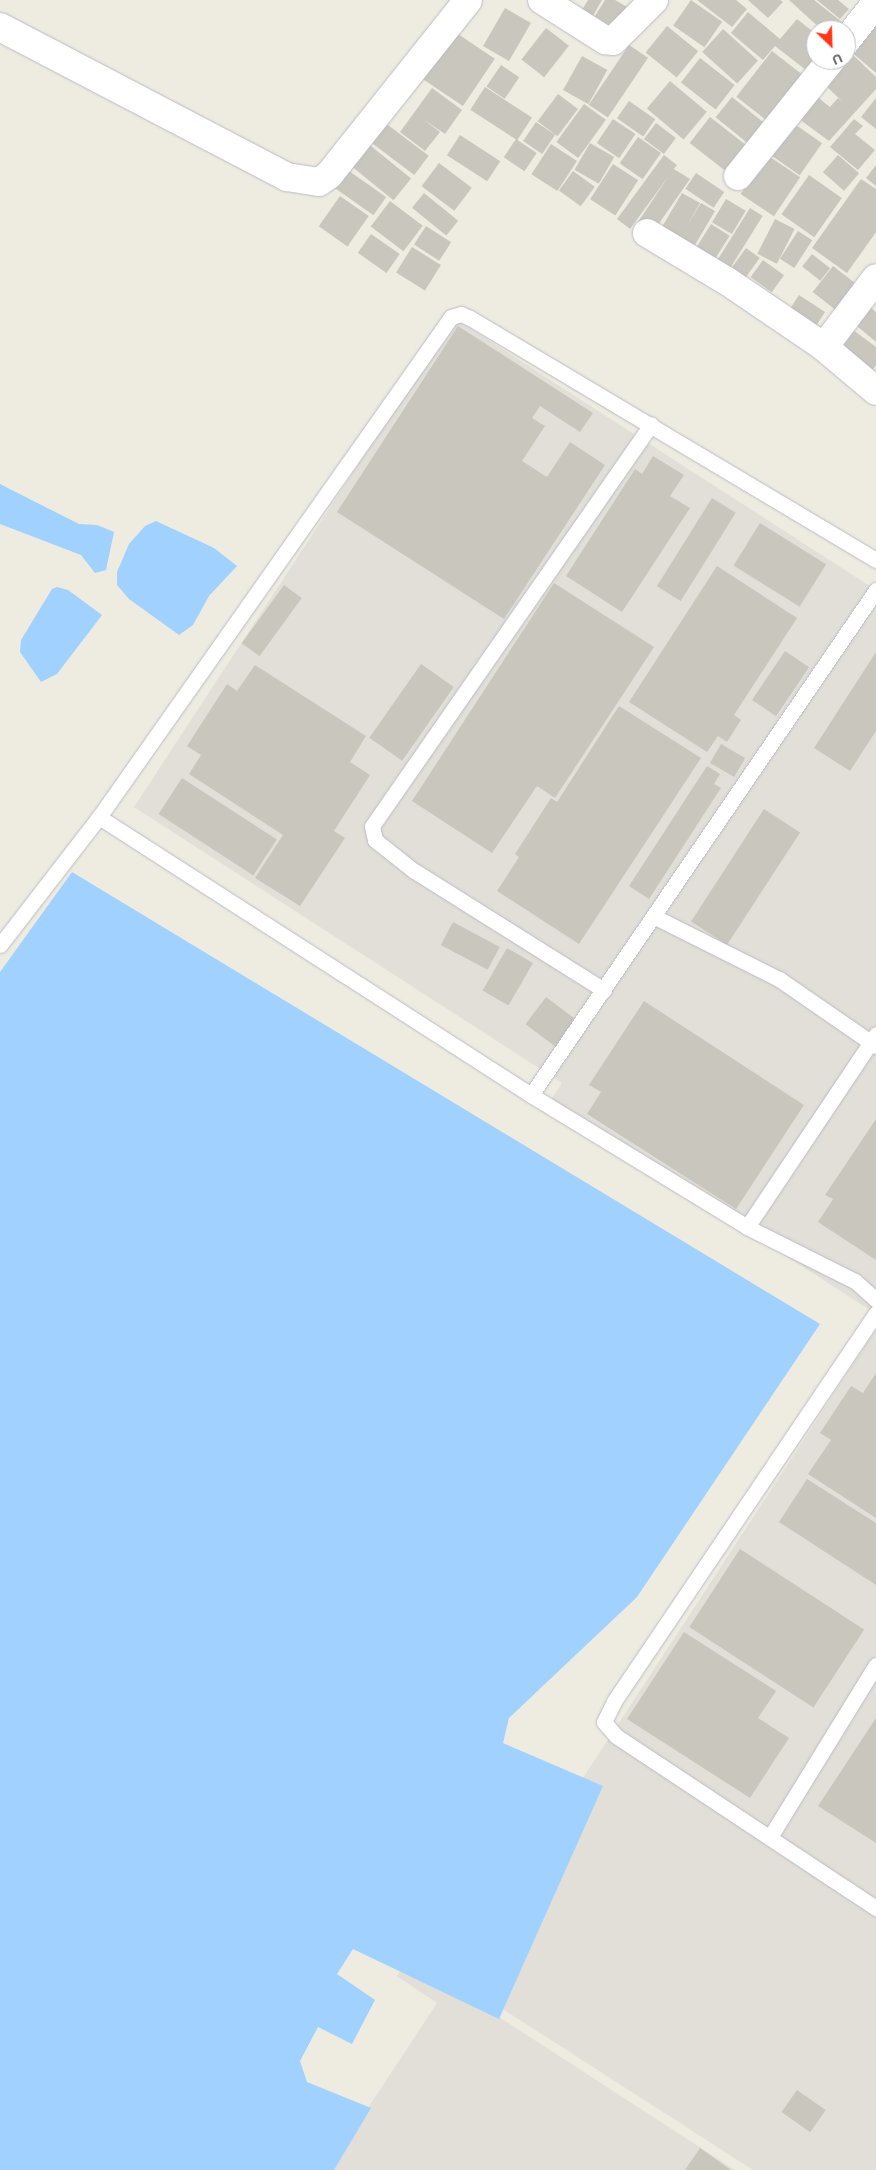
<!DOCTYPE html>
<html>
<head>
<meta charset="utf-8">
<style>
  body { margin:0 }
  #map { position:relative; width:876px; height:2170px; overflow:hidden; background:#eeece1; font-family:Overpass,sans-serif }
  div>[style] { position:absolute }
  .industrial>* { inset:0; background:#e2dfd9 }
  .water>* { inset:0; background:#a0d1ff }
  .building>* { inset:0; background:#c9c6be; transform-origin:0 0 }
  .roads { filter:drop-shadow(0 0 1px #b9bcc2) drop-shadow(0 0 1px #b9bcc2) }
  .lane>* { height:15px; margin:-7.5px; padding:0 7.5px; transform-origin:7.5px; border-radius:7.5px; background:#fff }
  .street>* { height:28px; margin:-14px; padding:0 14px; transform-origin:14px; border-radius:14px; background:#fff }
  span { translate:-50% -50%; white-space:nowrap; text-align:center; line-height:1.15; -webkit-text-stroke:4.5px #fff; paint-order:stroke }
  .north { position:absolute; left:806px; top:20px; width:50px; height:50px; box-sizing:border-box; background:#fff; border:1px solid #bdbfc1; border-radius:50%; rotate:156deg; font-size:14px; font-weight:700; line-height:20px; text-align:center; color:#5a5e64 }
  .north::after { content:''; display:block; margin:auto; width:18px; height:22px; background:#fc371a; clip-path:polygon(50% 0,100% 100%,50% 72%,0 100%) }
</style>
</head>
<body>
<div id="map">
  <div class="industrial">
    <i style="clip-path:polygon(454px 318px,876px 590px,876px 1314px,549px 1103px,562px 1083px,134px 807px)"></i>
    <i style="clip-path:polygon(876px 1329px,876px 2170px,753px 2170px,453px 1977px)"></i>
    <i style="clip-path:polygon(408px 1958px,735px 2170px,327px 2170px,437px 2003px,397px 1976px)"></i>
  </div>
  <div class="water">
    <i style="clip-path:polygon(0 484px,79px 524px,97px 525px,114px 532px,106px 570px,95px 573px,81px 555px,0 524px)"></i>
    <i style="clip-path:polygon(156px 521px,214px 548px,237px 566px,209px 596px,193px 625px,179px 635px,129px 599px,117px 585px,117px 572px,129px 544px,145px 526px)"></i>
    <i style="clip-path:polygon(57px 587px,68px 590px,102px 615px,57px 674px,41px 682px,20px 652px,21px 640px,52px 589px)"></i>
    <i style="clip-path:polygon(72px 872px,820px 1324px,637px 1597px,509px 1718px,503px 1743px,603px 1786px,499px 2019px,353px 1949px,337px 1974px,375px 2000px,352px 2044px,318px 2027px,300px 2061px,307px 2082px,371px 2108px,334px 2170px,0 2170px,0 972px)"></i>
  </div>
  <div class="building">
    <i style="clip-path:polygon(588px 0,602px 0,590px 21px,579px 15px)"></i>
    <i style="clip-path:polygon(605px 0,615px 0,629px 8px,612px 37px,590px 24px)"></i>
    <i style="left:691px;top:0;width:38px;height:31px;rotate:35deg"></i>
    <i style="clip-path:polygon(697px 0,736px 0,747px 9px,732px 27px)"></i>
    <i style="clip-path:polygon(748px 0,780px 0,783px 2px,768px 18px)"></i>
    <i style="clip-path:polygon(789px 0,814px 0,842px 22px,835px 30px,822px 30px)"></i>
    <i style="clip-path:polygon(817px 0,838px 0,849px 9px,840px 19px)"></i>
    <i style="left:505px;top:8px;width:30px;height:44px;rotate:30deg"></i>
    <i style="clip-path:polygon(748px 12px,780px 39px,797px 19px,816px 34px,816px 57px,806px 70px,775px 46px,763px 60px,731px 33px)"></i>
    <i style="clip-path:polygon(876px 24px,876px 73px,849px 50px)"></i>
    <i style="left:667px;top:26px;width:40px;height:34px;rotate:39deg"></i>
    <i style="left:546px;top:28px;width:29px;height:40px;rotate:38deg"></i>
    <i style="left:723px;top:29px;width:47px;height:31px;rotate:42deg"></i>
    <i style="left:455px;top:32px;width:48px;height:57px;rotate:34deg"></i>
    <i style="left:629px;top:45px;width:23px;height:72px;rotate:34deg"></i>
    <i style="left:772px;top:51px;width:39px;height:58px;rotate:38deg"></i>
    <i style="clip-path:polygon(853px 55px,876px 77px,876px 89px,829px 141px,795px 116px,812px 93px,830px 107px,838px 98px,843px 102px,825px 85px)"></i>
    <i style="left:582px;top:56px;width:29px;height:39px;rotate:29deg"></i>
    <i style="left:700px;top:58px;width:44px;height:31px;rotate:38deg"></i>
    <i style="left:501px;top:65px;width:22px;height:26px;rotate:34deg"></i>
    <i style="left:670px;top:81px;width:48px;height:36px;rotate:40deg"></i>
    <i style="left:485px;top:87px;width:56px;height:27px;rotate:33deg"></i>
    <i style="clip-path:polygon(432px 88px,462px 110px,445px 134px,423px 119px,440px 132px,425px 151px,400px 132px)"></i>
    <i style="left:558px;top:94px;width:25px;height:34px;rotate:37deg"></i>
    <i style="left:732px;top:97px;width:41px;height:26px;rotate:39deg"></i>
    <i style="clip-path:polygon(876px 98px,876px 129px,861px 117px)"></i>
    <i style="left:629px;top:101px;width:32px;height:21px;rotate:35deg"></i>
    <i style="left:584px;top:104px;width:27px;height:47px;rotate:36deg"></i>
    <i style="left:710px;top:117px;width:48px;height:33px;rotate:38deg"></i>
    <i style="left:786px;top:118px;width:44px;height:39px;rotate:35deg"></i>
    <i style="left:380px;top:119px;width:61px;height:24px;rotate:37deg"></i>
    <i style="left:613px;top:119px;width:27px;height:29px;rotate:34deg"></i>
    <i style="clip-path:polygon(854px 119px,863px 126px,855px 134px,875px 150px,858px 170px,830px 147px)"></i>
    <i style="left:536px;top:122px;width:23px;height:23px;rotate:34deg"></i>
    <i style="left:656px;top:123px;width:25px;height:20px;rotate:37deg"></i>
    <i style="left:460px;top:135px;width:48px;height:24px;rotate:33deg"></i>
    <i style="left:638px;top:137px;width:28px;height:32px;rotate:35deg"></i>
    <i style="left:516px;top:139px;width:25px;height:22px;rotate:34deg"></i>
    <i style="left:366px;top:142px;width:58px;height:28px;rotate:39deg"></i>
    <i style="left:590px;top:143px;width:28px;height:31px;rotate:30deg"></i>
    <i style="left:551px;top:144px;width:31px;height:36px;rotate:33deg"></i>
    <i style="clip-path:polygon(664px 155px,677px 165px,674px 169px,690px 179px,653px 232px,638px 222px,668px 177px,630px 229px,617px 219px)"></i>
    <i style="left:767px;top:155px;width:40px;height:47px;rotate:34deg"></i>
    <i style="left:838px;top:155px;width:28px;height:23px;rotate:41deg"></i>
    <i style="left:439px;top:163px;width:41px;height:29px;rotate:37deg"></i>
    <i style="left:613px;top:164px;width:30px;height:42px;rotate:33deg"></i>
    <i style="clip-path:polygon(876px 165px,876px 186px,866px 178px)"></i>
    <i style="left:346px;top:169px;width:49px;height:22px;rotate:35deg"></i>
    <i style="left:573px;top:171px;width:27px;height:24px;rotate:36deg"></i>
    <i style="left:696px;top:173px;width:34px;height:19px;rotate:34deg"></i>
    <i style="left:809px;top:175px;width:40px;height:48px;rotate:35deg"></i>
    <i style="clip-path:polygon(861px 179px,876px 189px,876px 232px,847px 273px,812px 248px)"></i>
    <i style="left:424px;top:193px;width:44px;height:19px;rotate:39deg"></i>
    <i style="clip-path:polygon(682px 193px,700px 203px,687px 226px,701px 203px,715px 211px,692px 250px,659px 232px)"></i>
    <i style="left:340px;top:196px;width:35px;height:37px;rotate:35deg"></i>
    <i style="left:726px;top:199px;width:23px;height:27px;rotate:31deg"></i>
    <i style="left:390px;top:201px;width:41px;height:32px;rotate:37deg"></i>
    <i style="left:750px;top:208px;width:15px;height:66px;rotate:32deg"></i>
    <i style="left:775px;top:219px;width:22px;height:39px;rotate:27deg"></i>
    <i style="left:711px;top:224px;width:22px;height:31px;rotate:32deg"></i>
    <i style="left:426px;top:226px;width:30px;height:22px;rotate:33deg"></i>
    <i style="left:798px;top:231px;width:17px;height:33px;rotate:33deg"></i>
    <i style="left:371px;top:234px;width:35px;height:23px;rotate:35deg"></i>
    <i style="left:412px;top:247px;width:34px;height:30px;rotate:32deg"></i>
    <i style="left:746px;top:248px;width:17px;height:28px;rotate:36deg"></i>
    <i style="left:812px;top:254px;width:23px;height:16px;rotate:38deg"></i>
    <i style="left:763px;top:260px;width:26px;height:21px;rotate:36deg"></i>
    <i style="left:833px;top:266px;width:29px;height:33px;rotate:38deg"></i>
    <i style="left:799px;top:295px;width:31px;height:20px;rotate:33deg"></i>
    <i style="clip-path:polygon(865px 303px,876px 312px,876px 342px,851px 321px)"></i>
    <i style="clip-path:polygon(845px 324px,876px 347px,876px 365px,870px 373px,830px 344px)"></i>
    <i style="clip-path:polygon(458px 326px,593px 413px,580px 432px,540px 406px,532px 418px,545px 426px,522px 461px,547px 477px,570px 442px,605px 465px,504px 619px,337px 512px)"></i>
    <i style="clip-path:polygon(653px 456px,684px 475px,670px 496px,690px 508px,622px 612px,566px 576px,635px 469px,642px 474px)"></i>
    <i style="left:712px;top:498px;width:28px;height:104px;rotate:32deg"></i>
    <i style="left:760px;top:523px;width:78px;height:50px;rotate:32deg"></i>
    <i style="clip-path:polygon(717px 566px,797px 618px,734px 715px,741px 720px,727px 742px,718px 736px,707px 752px,629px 702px)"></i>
    <i style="clip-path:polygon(554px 583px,654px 647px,555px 798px,537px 786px,492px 853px,412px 801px)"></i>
    <i style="left:284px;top:585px;width:22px;height:72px;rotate:36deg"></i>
    <i style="left:785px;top:651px;width:29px;height:59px;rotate:34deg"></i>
    <i style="clip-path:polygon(876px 652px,876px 731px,850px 771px,814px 748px)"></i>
    <i style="left:421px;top:664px;width:40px;height:90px;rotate:35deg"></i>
    <i style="clip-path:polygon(255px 665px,366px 736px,350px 762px,370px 775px,334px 831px,345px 838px,300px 906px,255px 878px,283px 835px,189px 774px,201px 755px,187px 746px,227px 684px,237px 691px)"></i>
    <i style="clip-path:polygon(619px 706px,701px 758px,579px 944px,497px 891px,519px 857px,515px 854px,551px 798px,557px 802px)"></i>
    <i style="left:721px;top:744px;width:28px;height:22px;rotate:30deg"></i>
    <i style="clip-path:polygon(707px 766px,720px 774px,714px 784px,721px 788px,649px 899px,629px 886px)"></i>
    <i style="left:182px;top:778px;width:113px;height:43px;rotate:33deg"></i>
    <i style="left:764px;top:809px;width:43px;height:134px;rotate:33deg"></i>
    <i style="left:453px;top:922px;width:53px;height:26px;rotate:28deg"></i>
    <i style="left:507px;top:948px;width:30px;height:49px;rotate:30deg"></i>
    <i style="left:546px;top:997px;width:39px;height:34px;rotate:37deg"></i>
    <i style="clip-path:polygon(644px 1001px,804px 1105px,736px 1209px,587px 1114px,601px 1092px,589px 1085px)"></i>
    <i style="clip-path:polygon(876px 1119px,876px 1260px,818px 1222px,833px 1199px,825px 1195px)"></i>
    <i style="clip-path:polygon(876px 1373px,876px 1518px,808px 1474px,831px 1440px,820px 1433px,851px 1386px,863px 1393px)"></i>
    <i style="clip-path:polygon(807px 1479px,876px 1523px,876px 1585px,779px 1522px)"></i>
    <i style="left:740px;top:1549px;width:148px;height:93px;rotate:33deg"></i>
    <i style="clip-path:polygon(684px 1632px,776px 1691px,758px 1718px,789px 1738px,750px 1798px,627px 1719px)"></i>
    <i style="clip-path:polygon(876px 1718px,876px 1843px,818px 1806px)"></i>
    <i style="left:797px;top:2090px;width:35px;height:27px;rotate:35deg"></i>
    <i style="clip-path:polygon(700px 2148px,731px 2170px,685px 2170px)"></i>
  </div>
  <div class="roads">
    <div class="lane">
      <i style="left:99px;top:817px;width:514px;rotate:32.76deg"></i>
      <i style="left:531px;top:1095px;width:253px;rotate:31.4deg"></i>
      <i style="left:747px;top:1227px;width:121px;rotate:26.6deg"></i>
      <i style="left:855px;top:1281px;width:28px;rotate:42deg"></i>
      <i style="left:655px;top:917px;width:139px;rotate:26.6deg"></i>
      <i style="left:779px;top:979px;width:118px;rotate:34.6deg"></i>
      <i style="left:0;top:945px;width:162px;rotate:-52.3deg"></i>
      <i style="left:99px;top:817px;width:611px;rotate:-54.85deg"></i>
      <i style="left:451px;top:317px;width:10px;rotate:-17deg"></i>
      <i style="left:461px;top:314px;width:10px;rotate:24deg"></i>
      <i style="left:470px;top:318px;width:473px;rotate:30.8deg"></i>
      <i style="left:604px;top:990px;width:224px;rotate:-147.9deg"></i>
      <i style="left:414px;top:871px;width:50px;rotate:-141.5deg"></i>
      <i style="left:375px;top:840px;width:14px;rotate:-102deg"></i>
      <i style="left:372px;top:826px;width:489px;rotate:-55.2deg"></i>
      <i style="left:531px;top:1095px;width:612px;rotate:-55.66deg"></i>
      <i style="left:747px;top:1227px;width:232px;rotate:-56.2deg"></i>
      <i style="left:876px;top:1313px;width:469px;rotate:124deg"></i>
      <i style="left:614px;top:1702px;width:22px;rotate:117deg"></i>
      <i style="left:604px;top:1722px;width:18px;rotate:49deg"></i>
      <i style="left:616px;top:1736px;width:312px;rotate:33.5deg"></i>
      <i style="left:770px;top:1837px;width:202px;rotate:-58.4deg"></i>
    </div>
    <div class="street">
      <i style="left:542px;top:0;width:75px;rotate:32.4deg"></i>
      <i style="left:605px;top:40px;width:8px;rotate:7deg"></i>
      <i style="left:613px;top:41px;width:58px;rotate:-45deg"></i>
      <i style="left:0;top:27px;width:324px;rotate:27.6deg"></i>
      <i style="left:287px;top:177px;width:32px;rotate:9deg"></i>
      <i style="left:319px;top:182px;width:12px;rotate:-35deg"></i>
      <i style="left:329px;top:175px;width:223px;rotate:-51.5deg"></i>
      <i style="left:846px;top:41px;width:48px;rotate:-51.7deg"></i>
      <i style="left:738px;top:176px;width:149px;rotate:-51.3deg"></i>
      <i style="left:647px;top:233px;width:93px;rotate:31deg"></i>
      <i style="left:727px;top:281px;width:117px;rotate:34.2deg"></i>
      <i style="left:824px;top:347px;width:68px;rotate:40.2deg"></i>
      <i style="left:824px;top:347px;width:86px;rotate:-53deg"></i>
    </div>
  </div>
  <div class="north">U</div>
</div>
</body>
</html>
